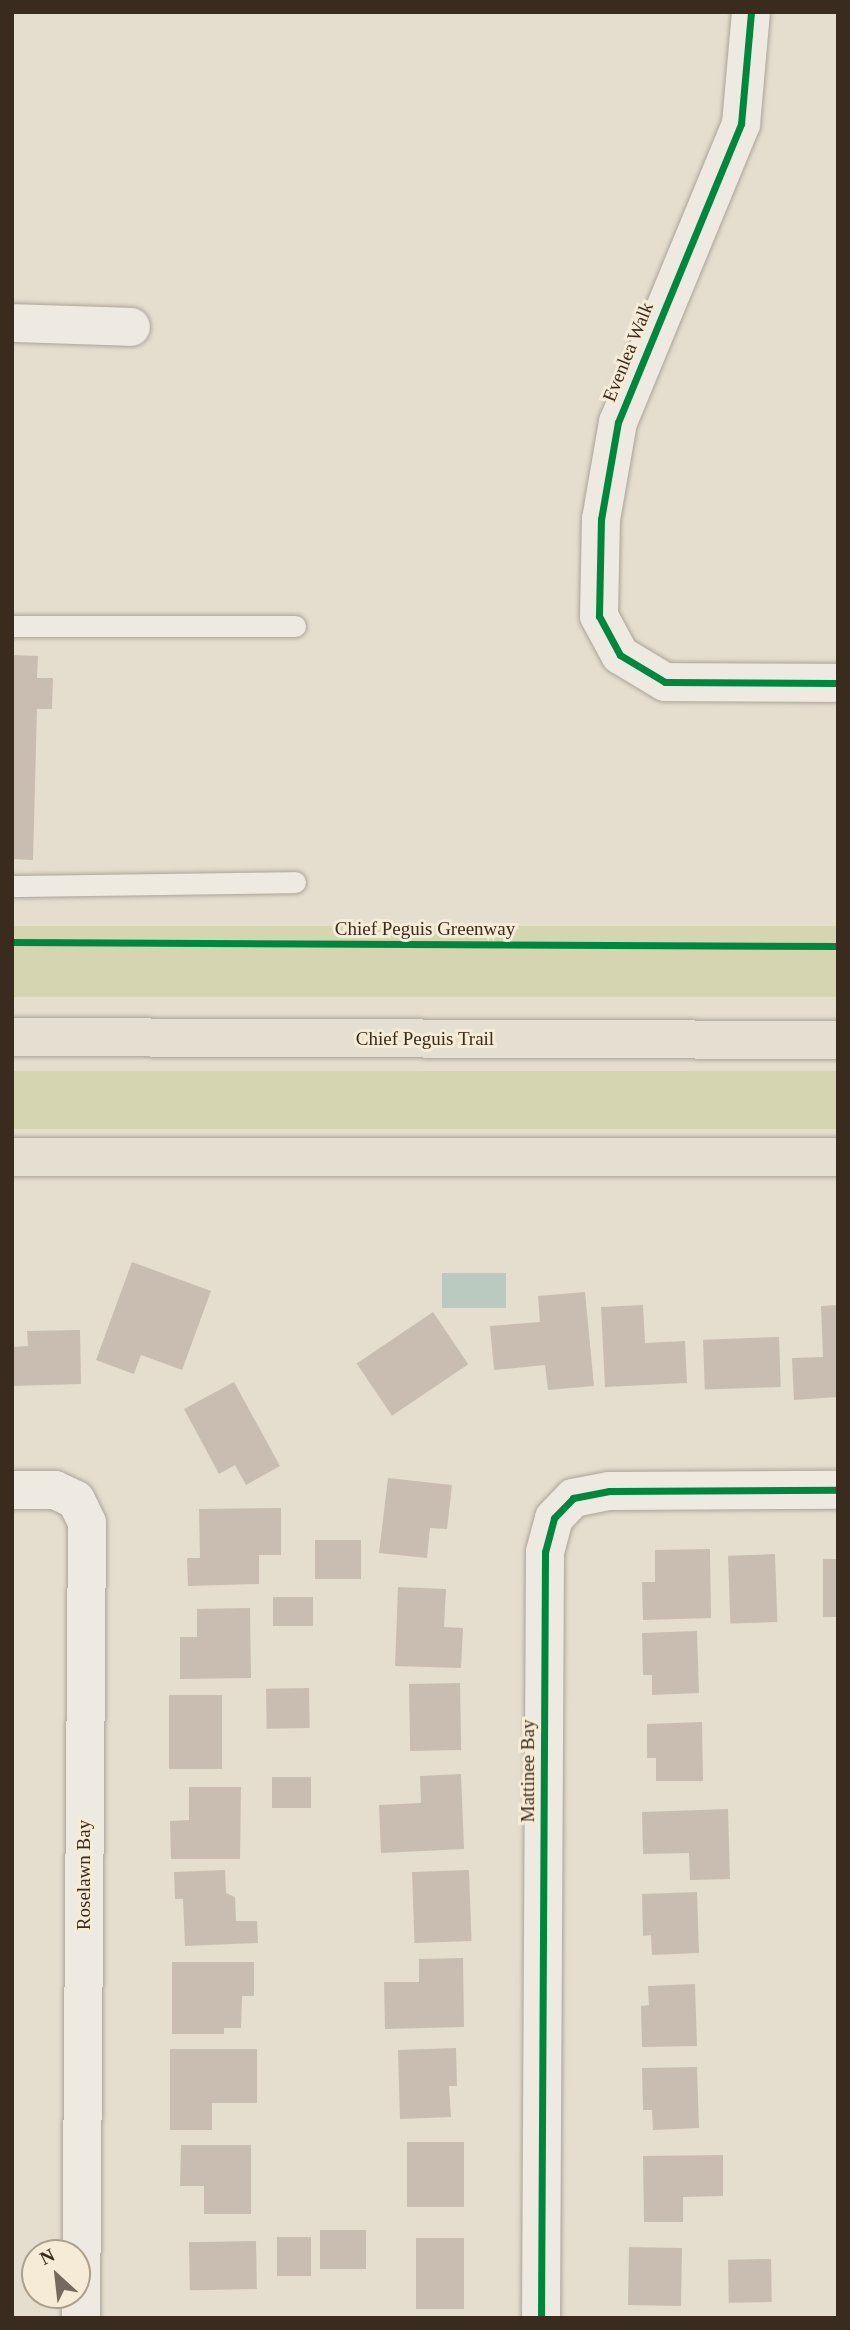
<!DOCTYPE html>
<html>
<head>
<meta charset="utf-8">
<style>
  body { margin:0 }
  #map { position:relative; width:850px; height:2330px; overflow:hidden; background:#e5decf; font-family:Georgia,serif }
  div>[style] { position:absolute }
  .green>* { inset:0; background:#d6d5b2; transform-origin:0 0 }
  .water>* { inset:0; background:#bacac0; transform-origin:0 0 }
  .building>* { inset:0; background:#c9bcb0; transform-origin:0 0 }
  .roads { filter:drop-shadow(0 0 2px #aba398) drop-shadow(0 0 2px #aba398) }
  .service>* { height:21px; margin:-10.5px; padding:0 10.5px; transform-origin:10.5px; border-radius:10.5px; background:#eee9e1 }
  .minor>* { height:38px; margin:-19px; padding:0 19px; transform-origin:19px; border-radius:19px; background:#eee9e1 }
  .primary>* { height:38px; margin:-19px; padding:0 19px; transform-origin:19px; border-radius:19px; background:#e5dfd2 }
  .cycleway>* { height:7px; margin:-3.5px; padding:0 3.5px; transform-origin:3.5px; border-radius:3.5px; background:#00873e }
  span { translate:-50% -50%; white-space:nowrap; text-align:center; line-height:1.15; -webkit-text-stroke:6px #f6ebd6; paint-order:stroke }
  .street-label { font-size:19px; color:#3a2b1f }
  .frame { position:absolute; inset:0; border:14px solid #3a2b1f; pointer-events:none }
  .north { position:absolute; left:21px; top:2239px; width:70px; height:70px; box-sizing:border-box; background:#f6ebd6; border:2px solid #ab9e8d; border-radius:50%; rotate:333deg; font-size:19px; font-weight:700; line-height:28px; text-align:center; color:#3a2b1f }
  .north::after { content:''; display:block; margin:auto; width:24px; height:32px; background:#766a5d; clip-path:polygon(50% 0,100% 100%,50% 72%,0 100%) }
</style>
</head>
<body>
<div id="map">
  <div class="green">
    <i style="left:12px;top:926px;width:826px;height:71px"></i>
    <i style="left:12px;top:1071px;width:826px;height:58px"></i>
  </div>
  <div class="water">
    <i style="left:442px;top:1273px;width:64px;height:35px"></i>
  </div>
  <div class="building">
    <i style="clip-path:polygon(12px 655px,38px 656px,37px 678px,53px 678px,52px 709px,37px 709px,33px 860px,12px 859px)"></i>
    <i style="clip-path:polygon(132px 1262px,211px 1291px,182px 1370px,141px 1355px,134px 1374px,96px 1360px)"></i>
    <i style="clip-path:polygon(585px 1292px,594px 1386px,548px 1390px,545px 1365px,494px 1370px,490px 1326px,540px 1322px,538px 1296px)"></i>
    <i style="clip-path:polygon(643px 1305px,645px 1343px,685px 1341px,687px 1383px,605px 1387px,601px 1307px)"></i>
    <i style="clip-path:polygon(838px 1305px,838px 1397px,794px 1400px,792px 1358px,823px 1357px,821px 1306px)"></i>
    <i style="left:433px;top:1312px;width:63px;height:92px;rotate:56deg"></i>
    <i style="clip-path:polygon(80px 1330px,81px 1384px,12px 1386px,12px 1347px,28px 1346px,27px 1331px)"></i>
    <i style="left:779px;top:1337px;width:50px;height:76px;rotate:88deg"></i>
    <i style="clip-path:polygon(234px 1382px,280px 1466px,246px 1485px,235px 1465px,219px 1474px,184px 1409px)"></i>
    <i style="clip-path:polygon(388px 1478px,452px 1485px,447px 1529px,430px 1528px,427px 1558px,379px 1553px)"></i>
    <i style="clip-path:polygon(281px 1508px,281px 1555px,259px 1555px,259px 1584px,188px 1586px,187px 1558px,200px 1558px,199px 1509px)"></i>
    <i style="left:315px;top:1540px;width:46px;height:39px"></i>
    <i style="clip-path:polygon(710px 1549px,711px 1618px,643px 1620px,642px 1582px,655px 1582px,655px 1550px)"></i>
    <i style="left:775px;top:1554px;width:68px;height:47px;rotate:88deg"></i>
    <i style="left:823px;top:1559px;width:15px;height:58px"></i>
    <i style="clip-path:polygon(398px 1587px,446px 1589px,444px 1627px,463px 1628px,461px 1668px,395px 1666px)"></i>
    <i style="left:273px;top:1597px;width:40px;height:29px"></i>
    <i style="clip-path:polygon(250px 1608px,251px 1678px,180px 1679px,180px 1637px,197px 1637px,197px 1609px)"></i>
    <i style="clip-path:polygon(697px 1631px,699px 1693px,652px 1695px,652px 1675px,643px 1675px,642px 1633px)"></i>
    <i style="left:460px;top:1683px;width:67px;height:51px;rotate:89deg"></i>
    <i style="left:309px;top:1688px;width:40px;height:43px;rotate:89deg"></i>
    <i style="left:169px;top:1695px;width:53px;height:74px"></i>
    <i style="clip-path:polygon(702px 1722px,703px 1781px,656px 1781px,656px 1758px,647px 1758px,647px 1724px)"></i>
    <i style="clip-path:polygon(461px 1774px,464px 1849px,381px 1853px,379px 1805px,421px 1803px,420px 1776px)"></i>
    <i style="left:311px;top:1777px;width:31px;height:39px;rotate:90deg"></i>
    <i style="clip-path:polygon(189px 1787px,241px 1787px,240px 1859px,171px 1859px,170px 1821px,189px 1820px)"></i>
    <i style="clip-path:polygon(728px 1809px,730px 1879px,690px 1880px,689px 1853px,643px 1854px,642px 1812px)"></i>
    <i style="clip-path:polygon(225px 1870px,226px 1893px,235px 1897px,236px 1921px,257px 1921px,258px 1943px,185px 1946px,183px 1899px,175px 1899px,174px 1872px)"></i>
    <i style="left:469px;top:1870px;width:71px;height:57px;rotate:88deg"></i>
    <i style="clip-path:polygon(697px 1892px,699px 1953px,652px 1955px,651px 1935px,643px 1936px,642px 1894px)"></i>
    <i style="clip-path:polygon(463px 1958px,464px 2027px,385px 2029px,384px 1982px,419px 1982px,419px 1959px)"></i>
    <i style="clip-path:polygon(172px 1962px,254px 1962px,254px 1996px,242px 1996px,241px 2028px,224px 2028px,224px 2034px,172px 2034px)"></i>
    <i style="clip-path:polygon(695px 1984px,697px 2046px,642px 2047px,641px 2006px,649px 2005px,648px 1986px)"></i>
    <i style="clip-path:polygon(456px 2048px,457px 2086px,449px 2086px,451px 2117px,400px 2119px,398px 2050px)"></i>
    <i style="clip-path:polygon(170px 2049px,257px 2049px,257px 2103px,212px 2103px,212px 2130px,170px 2130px)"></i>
    <i style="clip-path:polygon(697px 2067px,699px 2128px,653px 2130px,652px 2110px,643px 2110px,642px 2068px)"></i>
    <i style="left:407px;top:2142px;width:57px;height:65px"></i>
    <i style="clip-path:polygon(181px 2145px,251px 2145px,251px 2214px,204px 2214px,204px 2186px,180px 2186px)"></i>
    <i style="clip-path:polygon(723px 2155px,723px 2196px,683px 2197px,683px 2222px,644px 2222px,643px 2156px)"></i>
    <i style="left:366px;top:2230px;width:39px;height:46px;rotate:90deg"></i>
    <i style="left:277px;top:2237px;width:34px;height:39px"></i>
    <i style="left:416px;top:2238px;width:48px;height:71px"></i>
    <i style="left:256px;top:2241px;width:48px;height:67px;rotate:89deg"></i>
    <i style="left:629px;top:2247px;width:53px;height:58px;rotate:1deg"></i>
    <i style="left:771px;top:2259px;width:43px;height:43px;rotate:89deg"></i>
  </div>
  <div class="roads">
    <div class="service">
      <i style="left:12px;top:626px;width:283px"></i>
      <i style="left:12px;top:886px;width:283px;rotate:-0.8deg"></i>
    </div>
    <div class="minor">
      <i style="left:751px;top:12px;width:112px;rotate:95.1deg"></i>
      <i style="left:741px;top:124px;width:322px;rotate:112.4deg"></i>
      <i style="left:618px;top:422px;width:98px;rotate:99.9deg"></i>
      <i style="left:601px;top:519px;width:97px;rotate:91.2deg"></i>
      <i style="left:599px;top:616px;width:44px;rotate:61.7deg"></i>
      <i style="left:620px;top:655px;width:52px;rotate:31deg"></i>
      <i style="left:665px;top:682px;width:173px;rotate:0.3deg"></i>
      <i style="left:12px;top:323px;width:119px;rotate:1.9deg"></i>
      <i style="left:12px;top:1490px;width:43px"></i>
      <i style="left:55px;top:1490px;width:23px;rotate:25deg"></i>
      <i style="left:76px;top:1500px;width:25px;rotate:64deg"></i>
      <i style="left:87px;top:1523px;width:795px;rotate:90.43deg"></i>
      <i style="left:541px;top:2318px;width:766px;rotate:-89.7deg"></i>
      <i style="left:545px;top:1552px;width:35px;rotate:-75deg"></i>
      <i style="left:554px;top:1518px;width:28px;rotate:-46deg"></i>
      <i style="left:573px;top:1498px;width:37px;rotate:-11deg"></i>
      <i style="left:609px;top:1491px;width:229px;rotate:-0.3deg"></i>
    </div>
    <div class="primary">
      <i style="left:12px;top:1037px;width:826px;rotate:0.21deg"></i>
      <i style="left:12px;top:1157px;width:826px"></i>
    </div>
  </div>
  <div class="cycleway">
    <i style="left:751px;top:12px;width:112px;rotate:95.1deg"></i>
    <i style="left:741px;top:124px;width:322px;rotate:112.4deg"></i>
    <i style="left:618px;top:422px;width:98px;rotate:99.9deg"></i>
    <i style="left:601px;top:519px;width:97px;rotate:91.2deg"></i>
    <i style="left:599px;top:616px;width:44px;rotate:61.7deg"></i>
    <i style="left:620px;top:655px;width:52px;rotate:31deg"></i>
    <i style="left:665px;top:682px;width:173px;rotate:0.3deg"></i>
    <i style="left:12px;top:942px;width:826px;rotate:0.28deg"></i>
    <i style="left:541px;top:2318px;width:766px;rotate:-89.7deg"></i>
    <i style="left:545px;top:1552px;width:35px;rotate:-75deg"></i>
    <i style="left:554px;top:1518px;width:28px;rotate:-46deg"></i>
    <i style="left:573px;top:1498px;width:37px;rotate:-11deg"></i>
    <i style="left:609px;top:1491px;width:229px;rotate:-0.3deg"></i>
  </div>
  <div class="street-label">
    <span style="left:628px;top:352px;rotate:-68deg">Evenlea Walk</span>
    <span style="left:425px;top:929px">Chief Peguis Greenway</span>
    <span style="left:425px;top:1039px">Chief Peguis Trail</span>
    <span style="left:528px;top:1771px;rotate:-90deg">Mattinee Bay</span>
    <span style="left:84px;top:1875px;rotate:-90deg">Roselawn Bay</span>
  </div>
  <div class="frame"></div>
  <div class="north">N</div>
</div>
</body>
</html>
